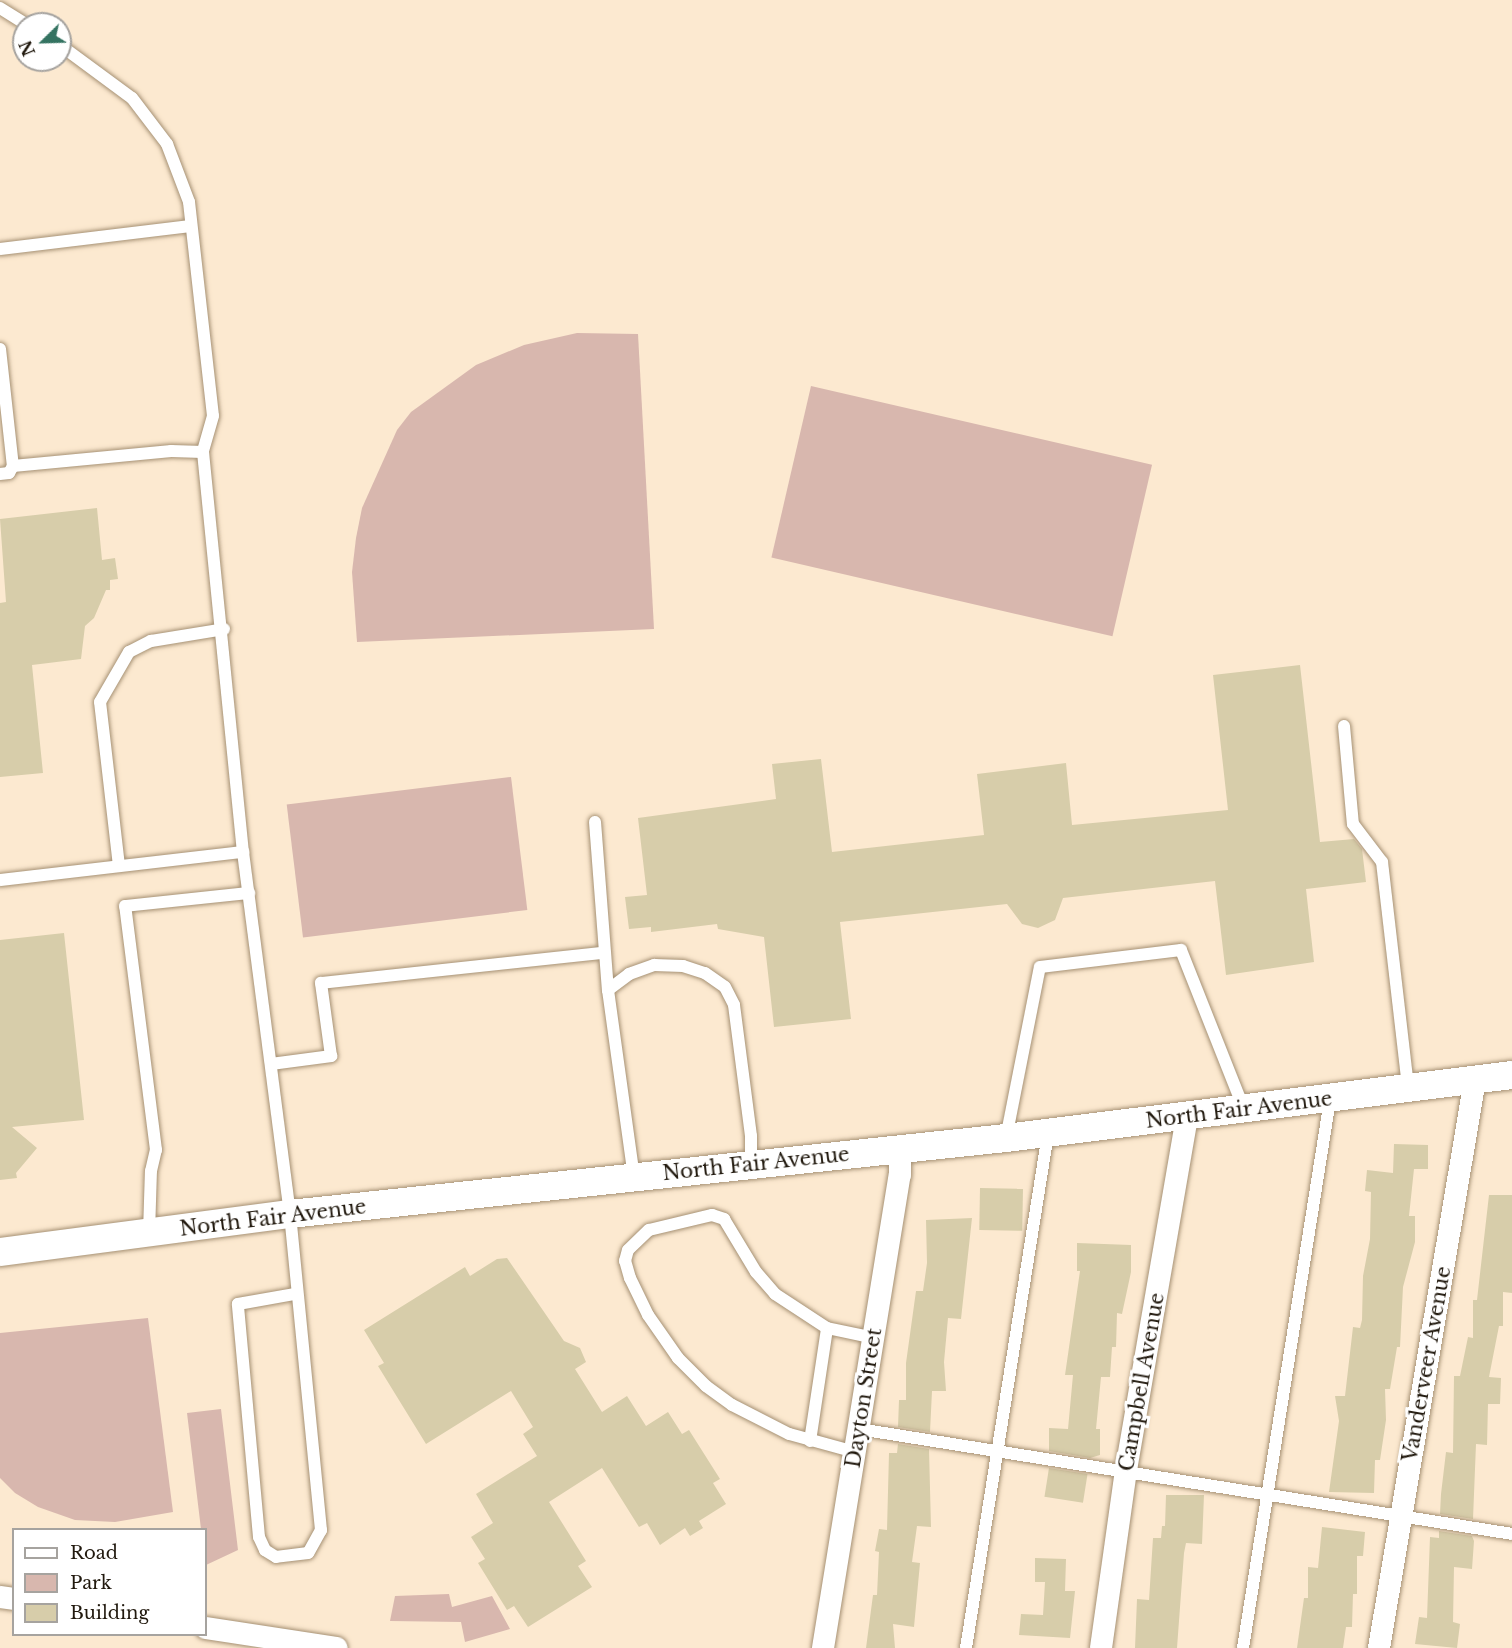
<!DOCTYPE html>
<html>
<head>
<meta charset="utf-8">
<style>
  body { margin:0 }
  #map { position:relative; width:1512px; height:1648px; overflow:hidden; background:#fce9d0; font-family:"Libre Baskerville",serif }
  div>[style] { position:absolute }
  .green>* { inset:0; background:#d8b7ae; transform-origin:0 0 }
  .building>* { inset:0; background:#d7cdaa; transform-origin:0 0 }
  .roads { filter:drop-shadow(0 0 2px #a69174) drop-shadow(0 0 2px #a69174) }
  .service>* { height:12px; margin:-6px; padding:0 6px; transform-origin:6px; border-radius:6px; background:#fff }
  .minor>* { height:22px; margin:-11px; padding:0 11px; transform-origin:11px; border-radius:11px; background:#fff }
  .tertiary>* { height:28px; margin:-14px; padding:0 14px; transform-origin:14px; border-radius:14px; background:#fff }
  span { translate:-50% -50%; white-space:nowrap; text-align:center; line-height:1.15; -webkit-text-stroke:6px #fff; paint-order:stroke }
  .street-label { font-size:20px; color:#21190e }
  .legend { position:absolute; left:12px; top:1528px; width:195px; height:108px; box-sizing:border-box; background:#fff; border:2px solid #a6a39f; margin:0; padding:8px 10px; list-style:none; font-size:18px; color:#21190e }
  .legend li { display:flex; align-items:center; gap:12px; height:30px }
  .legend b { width:30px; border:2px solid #a6a39f }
  .north { position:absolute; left:12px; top:12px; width:60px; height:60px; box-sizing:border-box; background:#fff; border:2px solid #a6a39f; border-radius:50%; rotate:247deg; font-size:16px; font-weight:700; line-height:24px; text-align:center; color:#21190e }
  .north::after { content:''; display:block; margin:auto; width:21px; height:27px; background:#347361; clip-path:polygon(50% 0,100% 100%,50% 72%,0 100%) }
</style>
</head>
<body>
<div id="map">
  <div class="green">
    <i style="clip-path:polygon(577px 333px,638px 334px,654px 629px,357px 642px,352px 572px,356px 538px,362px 508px,397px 430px,411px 412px,476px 365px,524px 345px)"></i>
    <i style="left:811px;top:386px;width:350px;height:176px;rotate:13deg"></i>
    <i style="left:511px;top:777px;width:134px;height:226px;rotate:83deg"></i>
    <i style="clip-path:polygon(148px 1318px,173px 1512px,115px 1522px,75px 1520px,38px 1507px,15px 1493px,0 1478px,0 1333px)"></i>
    <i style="clip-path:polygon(221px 1409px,238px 1550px,206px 1565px,206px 1530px,201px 1529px,187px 1413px)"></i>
    <i style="clip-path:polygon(449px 1594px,452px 1607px,492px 1596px,510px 1629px,465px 1642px,461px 1622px,390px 1621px,395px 1596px)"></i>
  </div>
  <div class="building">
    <i style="clip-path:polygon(97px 508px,102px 560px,115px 558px,118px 579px,110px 580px,110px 590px,106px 590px,94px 618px,85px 626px,81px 659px,32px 665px,43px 773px,0 777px,0 603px,6px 602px,0 519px)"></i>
    <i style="clip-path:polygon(1300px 665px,1320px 842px,1354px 839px,1362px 849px,1366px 882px,1306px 889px,1314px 962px,1226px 975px,1215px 881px,1063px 898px,1055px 920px,1038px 928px,1022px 924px,1007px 904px,840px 922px,851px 1019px,774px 1027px,764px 937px,718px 929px,717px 924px,651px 932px,651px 927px,629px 929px,625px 897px,647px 895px,638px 818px,776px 799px,772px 764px,821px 759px,832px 852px,984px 835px,977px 774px,1066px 763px,1072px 825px,1228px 810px,1213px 675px)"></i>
    <i style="clip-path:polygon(64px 933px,84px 1120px,12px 1127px,37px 1148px,16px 1173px,17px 1178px,0 1180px,0 940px)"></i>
    <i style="clip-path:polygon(1394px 1144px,1428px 1145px,1428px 1169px,1414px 1169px,1409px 1216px,1415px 1216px,1415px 1242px,1403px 1287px,1400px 1347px,1397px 1347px,1390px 1389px,1385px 1389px,1386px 1420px,1380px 1460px,1375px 1460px,1374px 1493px,1329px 1492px,1339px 1421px,1335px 1396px,1345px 1396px,1353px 1327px,1360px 1328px,1362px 1320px,1363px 1276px,1370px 1239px,1371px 1192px,1365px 1191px,1367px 1170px,1393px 1173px)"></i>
    <i style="left:980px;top:1188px;width:43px;height:42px;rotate:1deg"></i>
    <i style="clip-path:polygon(1489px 1195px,1512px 1195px,1512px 1293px,1503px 1292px,1503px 1326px,1499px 1326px,1489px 1377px,1501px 1378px,1500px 1404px,1488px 1404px,1487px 1445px,1476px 1444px,1473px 1519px,1440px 1514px,1441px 1494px,1446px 1452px,1453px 1453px,1454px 1376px,1460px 1376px,1468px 1337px,1473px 1338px,1473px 1300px,1477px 1300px)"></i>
    <i style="clip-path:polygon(972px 1218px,961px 1319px,948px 1318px,944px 1362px,946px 1391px,932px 1391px,930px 1432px,898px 1427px,899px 1400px,906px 1400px,906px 1363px,916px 1291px,923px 1291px,927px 1263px,926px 1220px)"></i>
    <i style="clip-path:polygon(1077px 1243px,1131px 1245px,1131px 1272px,1122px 1314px,1117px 1313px,1116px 1347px,1112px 1347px,1110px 1377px,1101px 1377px,1096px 1429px,1100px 1429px,1100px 1455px,1090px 1458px,1049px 1451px,1049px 1428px,1068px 1429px,1073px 1375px,1065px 1375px,1080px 1271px,1077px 1271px)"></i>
    <i style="clip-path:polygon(507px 1258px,564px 1341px,580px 1348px,586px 1362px,575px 1369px,602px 1412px,627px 1396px,646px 1426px,668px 1412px,682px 1434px,689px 1430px,720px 1479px,713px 1483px,726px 1504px,699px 1521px,703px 1528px,690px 1536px,685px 1528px,660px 1545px,647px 1523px,639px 1527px,602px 1468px,549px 1502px,586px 1561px,578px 1566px,592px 1587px,528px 1627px,514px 1606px,507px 1610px,478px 1563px,485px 1559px,471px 1537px,493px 1523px,476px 1494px,537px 1456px,523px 1434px,533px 1427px,511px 1391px,426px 1444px,378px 1366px,384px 1363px,364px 1330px,465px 1267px,470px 1276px,497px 1259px)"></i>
    <i style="clip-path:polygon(898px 1444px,929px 1449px,931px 1527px,917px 1526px,912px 1562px,920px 1563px,914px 1627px,893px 1624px,895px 1648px,866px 1648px,873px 1595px,877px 1595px,879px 1552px,875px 1551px,879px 1529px,887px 1530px,889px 1453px,897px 1453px)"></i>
    <i style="left:1049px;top:1468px;width:39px;height:29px;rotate:9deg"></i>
    <i style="clip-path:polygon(1166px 1495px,1204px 1495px,1202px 1544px,1186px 1543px,1184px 1553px,1177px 1648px,1135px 1648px,1137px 1599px,1149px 1600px,1153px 1538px,1161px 1538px,1162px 1526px,1165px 1526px)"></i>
    <i style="clip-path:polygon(1322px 1527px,1365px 1532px,1363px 1556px,1357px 1556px,1357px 1594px,1353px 1594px,1352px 1627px,1346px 1627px,1343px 1648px,1297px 1648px,1304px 1598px,1308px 1598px,1308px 1567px,1318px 1568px)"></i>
    <i style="clip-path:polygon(1439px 1531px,1472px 1536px,1474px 1541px,1472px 1569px,1454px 1567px,1453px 1622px,1460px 1624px,1457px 1648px,1415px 1644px,1419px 1617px,1427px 1618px,1430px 1537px,1439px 1538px)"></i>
    <i style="clip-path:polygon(1035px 1558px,1066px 1559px,1065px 1591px,1075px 1591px,1070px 1638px,1019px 1635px,1021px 1614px,1043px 1615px,1045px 1582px,1035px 1582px)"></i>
  </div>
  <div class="roads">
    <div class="service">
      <i style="left:0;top:8px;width:31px;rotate:32deg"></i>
      <i style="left:60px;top:45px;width:89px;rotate:36.4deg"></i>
      <i style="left:132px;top:98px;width:58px;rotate:52.7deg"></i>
      <i style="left:167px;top:144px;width:62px;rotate:69.2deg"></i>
      <i style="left:189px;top:202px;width:215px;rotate:83.6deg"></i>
      <i style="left:213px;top:416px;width:37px;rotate:106deg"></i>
      <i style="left:203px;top:452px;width:402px;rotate:84.3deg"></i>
      <i style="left:243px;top:852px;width:365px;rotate:82.6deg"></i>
      <i style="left:290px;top:1214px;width:318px;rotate:84.4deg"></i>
      <i style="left:321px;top:1530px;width:26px;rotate:119deg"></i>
      <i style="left:308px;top:1553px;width:32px;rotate:173deg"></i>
      <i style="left:276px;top:1557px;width:13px;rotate:-148deg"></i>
      <i style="left:265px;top:1550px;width:14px;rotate:-115deg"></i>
      <i style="left:259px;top:1537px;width:234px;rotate:-95.2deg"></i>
      <i style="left:238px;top:1304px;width:58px;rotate:-10deg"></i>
      <i style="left:0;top:249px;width:192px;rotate:-6.9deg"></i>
      <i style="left:0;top:349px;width:118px;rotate:83.7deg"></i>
      <i style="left:0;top:474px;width:9px;rotate:-6deg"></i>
      <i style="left:9px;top:473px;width:8px;rotate:-60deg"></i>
      <i style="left:13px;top:466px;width:159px;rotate:-5.4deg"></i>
      <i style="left:171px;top:451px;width:32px;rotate:2deg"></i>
      <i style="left:1344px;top:726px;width:98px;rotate:84.8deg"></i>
      <i style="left:1353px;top:824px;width:48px;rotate:52.7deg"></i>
      <i style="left:1382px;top:862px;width:227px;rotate:83.4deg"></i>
      <i style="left:595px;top:822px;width:169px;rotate:85.6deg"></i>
      <i style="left:608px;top:990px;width:189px;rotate:82.1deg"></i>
      <i style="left:119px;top:866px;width:165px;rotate:-96.6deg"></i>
      <i style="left:100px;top:702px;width:58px;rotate:-59.9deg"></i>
      <i style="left:129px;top:652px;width:25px;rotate:-27deg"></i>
      <i style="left:151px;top:641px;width:74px;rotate:-9.3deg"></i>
      <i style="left:0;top:880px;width:245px;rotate:-6.6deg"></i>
      <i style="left:608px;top:990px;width:26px;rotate:-37deg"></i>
      <i style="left:629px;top:974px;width:27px;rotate:-20deg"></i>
      <i style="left:654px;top:965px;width:29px;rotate:2deg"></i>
      <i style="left:683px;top:966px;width:23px;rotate:18deg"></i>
      <i style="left:705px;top:973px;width:24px;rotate:35deg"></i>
      <i style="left:725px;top:987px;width:20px;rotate:63deg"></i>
      <i style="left:734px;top:1005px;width:132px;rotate:82.6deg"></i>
      <i style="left:751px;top:1136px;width:28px;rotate:90deg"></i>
      <i style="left:271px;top:1064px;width:61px;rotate:-7.6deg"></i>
      <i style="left:331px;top:1056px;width:74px;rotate:-97.8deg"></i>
      <i style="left:321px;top:983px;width:285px;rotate:-6.1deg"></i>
      <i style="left:1006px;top:1138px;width:174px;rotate:-78.8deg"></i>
      <i style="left:1040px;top:967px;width:142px;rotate:-6.9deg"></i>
      <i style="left:1181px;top:950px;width:171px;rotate:68.4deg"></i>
      <i style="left:149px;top:1233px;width:62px;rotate:-88.2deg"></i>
      <i style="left:151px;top:1171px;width:22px;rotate:-77deg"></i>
      <i style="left:156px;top:1150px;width:246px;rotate:-97.2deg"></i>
      <i style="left:125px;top:906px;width:125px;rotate:-6deg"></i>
      <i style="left:859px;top:1429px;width:661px;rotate:9.13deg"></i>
      <i style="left:810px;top:1441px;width:114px;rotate:-81.4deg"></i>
      <i style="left:855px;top:1452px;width:68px;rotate:-164.7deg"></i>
      <i style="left:789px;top:1434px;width:64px;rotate:-153deg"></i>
      <i style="left:732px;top:1405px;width:32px;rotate:-144deg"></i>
      <i style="left:706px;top:1386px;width:40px;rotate:-135deg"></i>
      <i style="left:678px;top:1358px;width:52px;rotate:-124.9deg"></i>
      <i style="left:648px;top:1315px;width:41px;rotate:-115.9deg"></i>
      <i style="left:630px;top:1278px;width:18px;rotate:-106deg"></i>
      <i style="left:625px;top:1261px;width:11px;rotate:-75deg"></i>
      <i style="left:628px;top:1250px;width:29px;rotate:-44deg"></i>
      <i style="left:649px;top:1230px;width:65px;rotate:-13.4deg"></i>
      <i style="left:712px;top:1215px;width:13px;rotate:18deg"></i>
      <i style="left:724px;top:1219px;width:62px;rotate:58.9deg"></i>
      <i style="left:756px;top:1272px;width:29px;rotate:49deg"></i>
      <i style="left:775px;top:1294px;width:62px;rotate:33.2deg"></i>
      <i style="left:827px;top:1328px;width:48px;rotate:12deg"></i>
      <i style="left:966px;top:1648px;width:520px;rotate:-80.94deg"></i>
      <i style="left:1243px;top:1648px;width:555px;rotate:-80.98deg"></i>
    </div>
    <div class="minor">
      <i style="left:0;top:1597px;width:14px;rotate:8deg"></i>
      <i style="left:206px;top:1628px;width:132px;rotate:8.7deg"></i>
      <i style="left:823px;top:1648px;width:479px;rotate:-80.8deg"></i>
      <i style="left:900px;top:1175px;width:27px;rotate:-90deg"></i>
      <i style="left:1101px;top:1648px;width:180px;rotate:-82deg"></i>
      <i style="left:1126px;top:1470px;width:359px;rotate:-80.2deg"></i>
      <i style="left:1379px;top:1648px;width:576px;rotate:-80.41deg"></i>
    </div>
    <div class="tertiary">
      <i style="left:0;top:1252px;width:292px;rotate:-7.5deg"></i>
      <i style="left:290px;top:1214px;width:720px;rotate:-6.06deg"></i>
      <i style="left:1006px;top:1138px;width:510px;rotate:-7.1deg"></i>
    </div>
  </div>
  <div class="street-label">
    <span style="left:1239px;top:1110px;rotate:-7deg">North Fair Avenue</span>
    <span style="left:756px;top:1164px;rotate:-6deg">North Fair Avenue</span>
    <span style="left:273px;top:1218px;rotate:-7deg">North Fair Avenue</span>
    <span style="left:1427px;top:1364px;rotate:-80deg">Vanderveer Avenue</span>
    <span style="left:1142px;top:1382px;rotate:-80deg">Campbell Avenue</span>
    <span style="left:864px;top:1398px;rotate:-81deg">Dayton Street</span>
  </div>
  <ul class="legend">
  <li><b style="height:8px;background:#fff"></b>Road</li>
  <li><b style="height:16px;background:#d8b7ae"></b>Park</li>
  <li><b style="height:16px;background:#d7cdaa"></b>Building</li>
  </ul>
  <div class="north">N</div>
</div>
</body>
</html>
